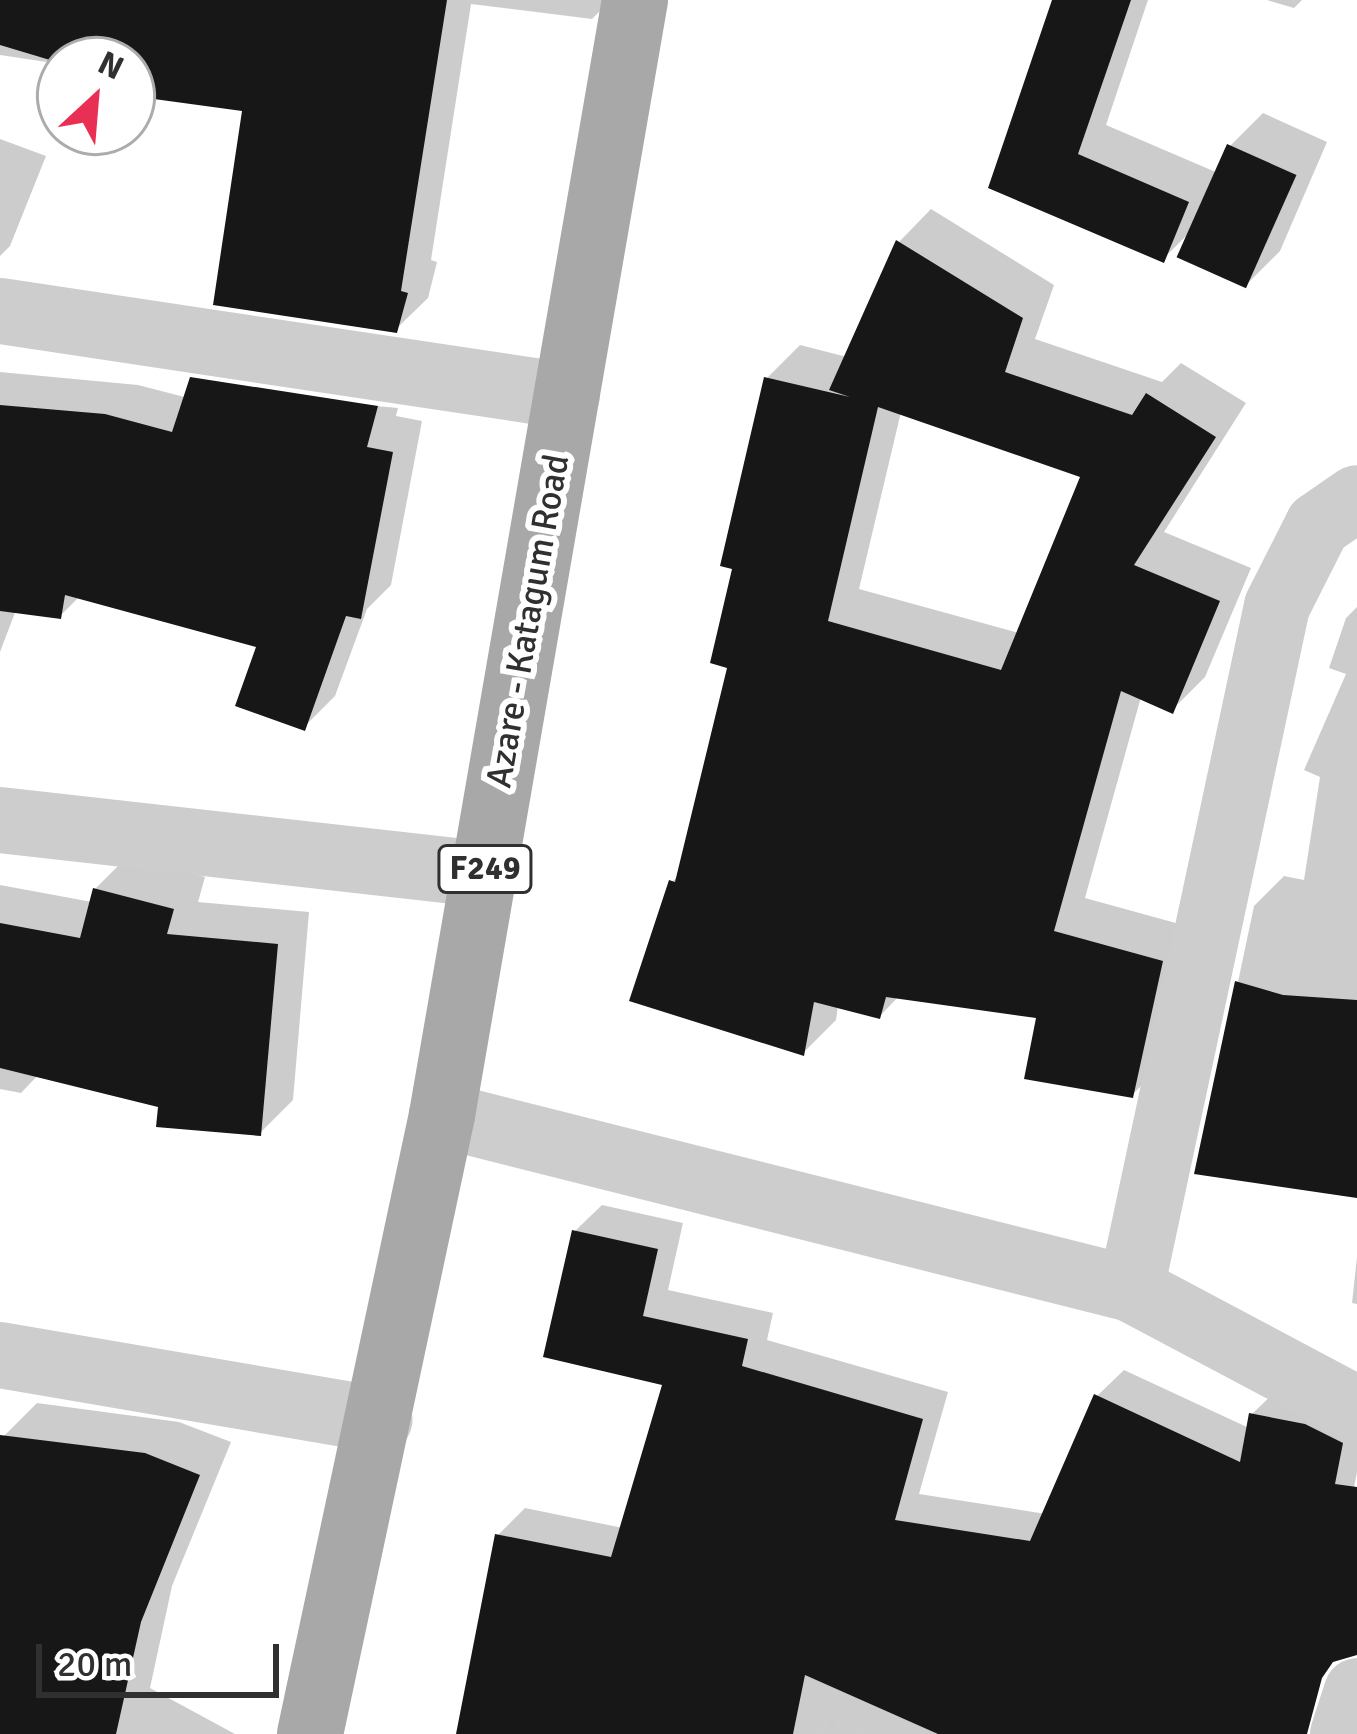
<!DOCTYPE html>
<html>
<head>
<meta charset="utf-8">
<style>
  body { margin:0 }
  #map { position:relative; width:1357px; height:1734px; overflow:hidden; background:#fff; font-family:Signika,sans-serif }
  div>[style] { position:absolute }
  .shadow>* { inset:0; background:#0003 }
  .building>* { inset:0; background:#171717; transform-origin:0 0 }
  .path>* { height:8px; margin-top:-4px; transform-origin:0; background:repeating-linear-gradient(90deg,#cdcdcd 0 6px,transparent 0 12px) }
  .minor>* { height:66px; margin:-33px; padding:0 33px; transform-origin:33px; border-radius:33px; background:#cdcdcd }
  .primary>* { height:66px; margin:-33px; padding:0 33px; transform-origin:33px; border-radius:33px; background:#a8a8a8 }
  span { translate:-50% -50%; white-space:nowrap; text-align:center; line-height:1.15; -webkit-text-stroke:12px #fff; paint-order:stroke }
  .shield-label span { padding:3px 9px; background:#fff; border:3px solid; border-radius:9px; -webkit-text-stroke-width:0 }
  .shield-label { font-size:33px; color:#303030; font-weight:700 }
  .street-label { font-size:36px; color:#303030 }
  .north { position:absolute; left:36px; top:36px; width:120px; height:120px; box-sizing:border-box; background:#fff; border:3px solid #acacac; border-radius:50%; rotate:26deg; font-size:33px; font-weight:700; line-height:48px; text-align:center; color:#303030 }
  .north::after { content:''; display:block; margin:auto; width:42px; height:54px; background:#ea2f55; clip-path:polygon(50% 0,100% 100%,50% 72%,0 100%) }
  .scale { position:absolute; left:36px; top:1644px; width:243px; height:54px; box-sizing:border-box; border:6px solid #303030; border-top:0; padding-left:15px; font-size:36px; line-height:42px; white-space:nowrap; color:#303030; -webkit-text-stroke:9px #fff; paint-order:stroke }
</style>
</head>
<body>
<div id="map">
  <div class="shadow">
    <i style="clip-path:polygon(0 0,611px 0,592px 19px,471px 4px,431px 260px,437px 262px,428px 298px,396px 329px,246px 108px,132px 93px,132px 60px,60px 64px,0 55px)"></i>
    <i style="clip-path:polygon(1055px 0,1148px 0,1106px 125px,1218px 173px,1230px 146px,1263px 113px,1327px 142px,1280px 251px,1247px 284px,1193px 229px,1163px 259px,992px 186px)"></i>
    <i style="clip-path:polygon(1267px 0,1302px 0,1294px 8px)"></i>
    <i style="clip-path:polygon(0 139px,46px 156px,10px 246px,0 256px)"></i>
    <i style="clip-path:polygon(evenodd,931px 209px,1054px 285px,1035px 339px,1162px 382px,1181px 363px,1246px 403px,1164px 532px,1251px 568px,1205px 677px,1172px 710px,1141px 697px,1085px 898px,1194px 928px,1165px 1062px,1132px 1095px,1039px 1016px,899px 996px,880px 1016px,838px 1005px,836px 1020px,803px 1053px,672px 882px,681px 873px,730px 666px,736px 567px,767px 378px,800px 345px,847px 357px,899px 242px,931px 209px,901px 412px,1084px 475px,1019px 633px,859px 589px,901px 412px)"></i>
    <i style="clip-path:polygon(0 372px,138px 385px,200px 401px,210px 391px,398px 408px,396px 416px,422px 421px,391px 585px,367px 609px,335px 696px,304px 727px,260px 645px,80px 596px,60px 616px,16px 610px,0 652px)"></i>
    <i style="clip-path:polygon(1357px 607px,1357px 1195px,1198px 1172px,1254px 906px,1284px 876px,1304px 880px,1320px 777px,1304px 770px,1346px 674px,1329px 668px,1346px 618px)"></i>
    <i style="clip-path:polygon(128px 856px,205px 877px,198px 902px,309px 912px,293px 1100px,260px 1133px,39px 1074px,21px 1093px,0 1089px,0 885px,92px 902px,95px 889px)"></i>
    <i style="clip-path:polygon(602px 1205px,683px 1223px,668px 1290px,773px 1313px,767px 1340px,948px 1392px,919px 1494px,1046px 1514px,1097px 1396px,1124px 1370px,1249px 1428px,1252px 1414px,1279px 1388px,1357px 1411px,1357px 1472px,1306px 1734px,459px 1734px,498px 1535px,525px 1508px,623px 1528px,665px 1382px,575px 1231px)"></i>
    <i style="clip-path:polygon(1357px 1257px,1357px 1304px,1352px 1303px)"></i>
    <i style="clip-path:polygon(37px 1403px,179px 1422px,231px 1442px,172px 1586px,150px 1688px,235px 1734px,0 1734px,0 1460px,4px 1436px)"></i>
  </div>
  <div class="building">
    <i style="clip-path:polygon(0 0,447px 0,401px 291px,408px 293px,397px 333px,213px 305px,242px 111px,132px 96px,132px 60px,60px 63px,0 45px)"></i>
    <i style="clip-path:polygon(1052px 0,1131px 0,1078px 154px,1189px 202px,1164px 263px,988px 188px)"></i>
    <i style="left:1227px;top:144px;width:76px;height:124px;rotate:24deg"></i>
    <i style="clip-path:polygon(evenodd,896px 240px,1023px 318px,1005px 372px,1132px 415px,1146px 393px,1216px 437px,1134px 565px,1220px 601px,1173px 714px,1121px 691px,1054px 931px,1163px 961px,1133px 1098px,1024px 1079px,1036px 1018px,886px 997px,880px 1019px,814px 1002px,804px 1056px,629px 1001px,669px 880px,675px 882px,727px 668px,710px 663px,732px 569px,720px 566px,764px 377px,850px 397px,829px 390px,896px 240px,878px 407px,1080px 477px,1001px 670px,828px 621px,878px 407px)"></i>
    <i style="clip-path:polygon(190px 377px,378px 406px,367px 447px,393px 452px,361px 619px,346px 616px,305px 731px,235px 706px,256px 647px,65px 595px,61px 619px,0 611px,0 405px,105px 414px,172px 432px)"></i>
    <i style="clip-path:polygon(93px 888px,174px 909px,167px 934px,278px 944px,261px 1136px,156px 1127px,158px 1107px,0 1068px,0 923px,80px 938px)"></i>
    <i style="clip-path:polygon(1235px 981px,1283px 995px,1357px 1000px,1357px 1198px,1194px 1174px)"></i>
    <i style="clip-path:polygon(572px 1230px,658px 1249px,643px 1316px,748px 1339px,742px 1366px,923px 1419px,895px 1520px,1030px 1541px,1094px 1394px,1240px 1462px,1249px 1413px,1305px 1424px,1343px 1443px,1335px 1484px,1357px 1487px,1357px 1655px,1333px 1662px,1322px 1678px,1307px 1734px,938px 1734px,805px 1675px,793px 1734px,456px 1734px,495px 1534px,611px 1557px,662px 1385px,543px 1357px)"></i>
    <i style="clip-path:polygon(0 1435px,145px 1453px,200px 1475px,141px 1622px,116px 1734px,0 1734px)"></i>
  </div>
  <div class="path">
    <i style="left:819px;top:1734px;width:13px;rotate:-72deg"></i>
    <i style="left:823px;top:1722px;width:52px;rotate:13.2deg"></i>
  </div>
  <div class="minor">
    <i style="left:0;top:311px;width:573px;rotate:8.53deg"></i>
    <i style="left:0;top:820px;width:488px;rotate:6.4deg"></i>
    <i style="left:442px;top:1115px;width:711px;rotate:14.17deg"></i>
    <i style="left:1131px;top:1289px;width:256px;rotate:28deg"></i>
    <i style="left:1131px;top:1289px;width:698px;rotate:-77.93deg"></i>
    <i style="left:1277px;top:606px;width:91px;rotate:-63.2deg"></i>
    <i style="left:1318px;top:525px;width:47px;rotate:-34.7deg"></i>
    <i style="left:0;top:1355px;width:385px;rotate:9.7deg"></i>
    <i style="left:1343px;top:1734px;width:45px;rotate:-72deg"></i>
  </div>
  <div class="primary">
    <i style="left:310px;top:1734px;width:633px;rotate:-77.96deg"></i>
    <i style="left:442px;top:1115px;width:1132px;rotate:-80.18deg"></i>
  </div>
  <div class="shield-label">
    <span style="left:485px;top:869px">F249</span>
  </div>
  <div class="street-label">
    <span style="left:528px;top:621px;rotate:-80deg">Azare - Katagum Road</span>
  </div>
  <div class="north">N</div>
  <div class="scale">20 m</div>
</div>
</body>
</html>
